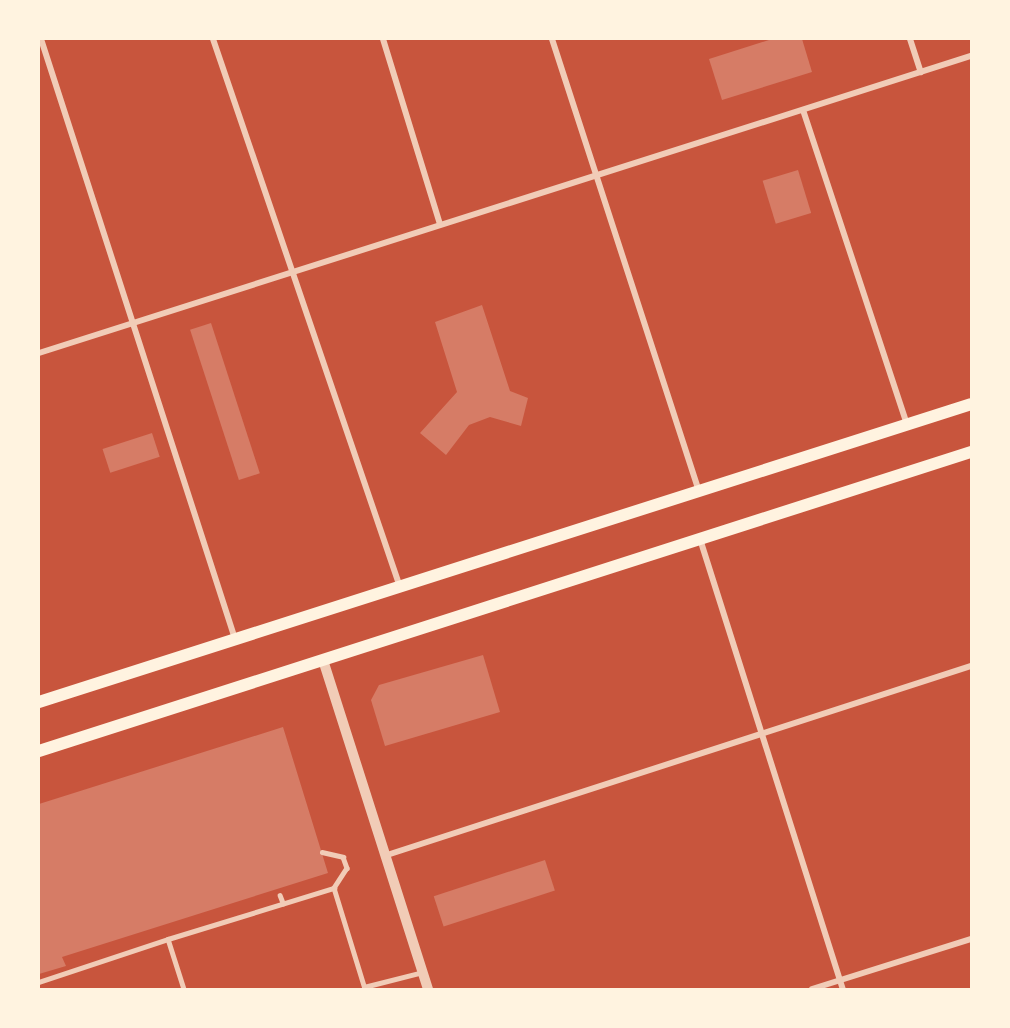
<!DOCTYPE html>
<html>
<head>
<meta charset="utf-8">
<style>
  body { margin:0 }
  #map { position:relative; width:1010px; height:1028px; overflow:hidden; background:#c8553d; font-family:Lato,sans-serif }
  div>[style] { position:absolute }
  .building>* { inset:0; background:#d67c66; transform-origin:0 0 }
  .service>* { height:4.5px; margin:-2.25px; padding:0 2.25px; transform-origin:2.25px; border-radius:2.25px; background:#f1ccb7 }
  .minor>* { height:6px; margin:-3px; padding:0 3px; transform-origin:3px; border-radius:3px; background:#f1ccb7 }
  .tertiary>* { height:10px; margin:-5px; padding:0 5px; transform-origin:5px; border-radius:5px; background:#f1ccb7 }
  .secondary>* { height:12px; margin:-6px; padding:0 6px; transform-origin:6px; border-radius:6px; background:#fff3e0 }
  span { translate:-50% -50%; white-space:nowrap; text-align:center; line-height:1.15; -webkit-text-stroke:5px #fff3e0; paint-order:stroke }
  .frame { position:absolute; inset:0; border:40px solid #fff3e0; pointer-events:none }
</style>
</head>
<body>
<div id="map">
  <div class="building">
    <i style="clip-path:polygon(772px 39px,802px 39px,812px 72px,722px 100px,709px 59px)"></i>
    <i style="left:798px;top:170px;width:45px;height:37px;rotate:73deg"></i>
    <i style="clip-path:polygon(482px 305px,510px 391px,528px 398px,521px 426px,490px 417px,469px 425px,446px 455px,420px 433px,457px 392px,435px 322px)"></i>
    <i style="left:211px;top:323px;width:158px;height:22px;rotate:72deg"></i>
    <i style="left:152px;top:433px;width:25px;height:52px;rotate:72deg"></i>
    <i style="clip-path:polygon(483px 655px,500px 712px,385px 746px,371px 700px,379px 685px)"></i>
    <i style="clip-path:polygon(283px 727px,328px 873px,62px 957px,66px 966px,39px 974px,39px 804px)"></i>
    <i style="left:545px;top:860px;width:32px;height:117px;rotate:72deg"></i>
  </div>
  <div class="service">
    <i style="left:322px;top:852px;width:22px;rotate:13deg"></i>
    <i style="left:343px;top:857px;width:12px;rotate:70deg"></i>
    <i style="left:347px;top:868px;width:24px;rotate:123deg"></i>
    <i style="left:280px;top:895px;width:9px;rotate:69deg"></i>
    <i style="left:168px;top:939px;width:174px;rotate:-17.1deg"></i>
    <i style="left:334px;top:888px;width:106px;rotate:72.9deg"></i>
    <i style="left:39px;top:982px;width:136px;rotate:-18.4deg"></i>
    <i style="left:168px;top:939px;width:52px;rotate:72.3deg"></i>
    <i style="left:364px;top:987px;width:61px;rotate:-14.3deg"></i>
  </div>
  <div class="minor">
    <i style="left:41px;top:39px;width:631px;rotate:72.08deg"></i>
    <i style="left:213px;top:39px;width:579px;rotate:71.16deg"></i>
    <i style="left:383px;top:39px;width:194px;rotate:72.9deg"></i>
    <i style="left:552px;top:39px;width:475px;rotate:72deg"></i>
    <i style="left:910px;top:39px;width:35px;rotate:72deg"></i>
    <i style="left:803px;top:110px;width:331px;rotate:71.7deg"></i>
    <i style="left:39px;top:353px;width:978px;rotate:-17.68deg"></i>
    <i style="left:700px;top:539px;width:472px;rotate:72.4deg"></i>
    <i style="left:387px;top:855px;width:614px;rotate:-17.93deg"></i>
    <i style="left:812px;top:989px;width:167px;rotate:-17.5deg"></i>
  </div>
  <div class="tertiary">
    <i style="left:323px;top:660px;width:345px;rotate:72.3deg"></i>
  </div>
  <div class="secondary">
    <i style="left:39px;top:702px;width:978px;rotate:-17.73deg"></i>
    <i style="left:39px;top:751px;width:979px;rotate:-17.79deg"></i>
  </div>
  <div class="frame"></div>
</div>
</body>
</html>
